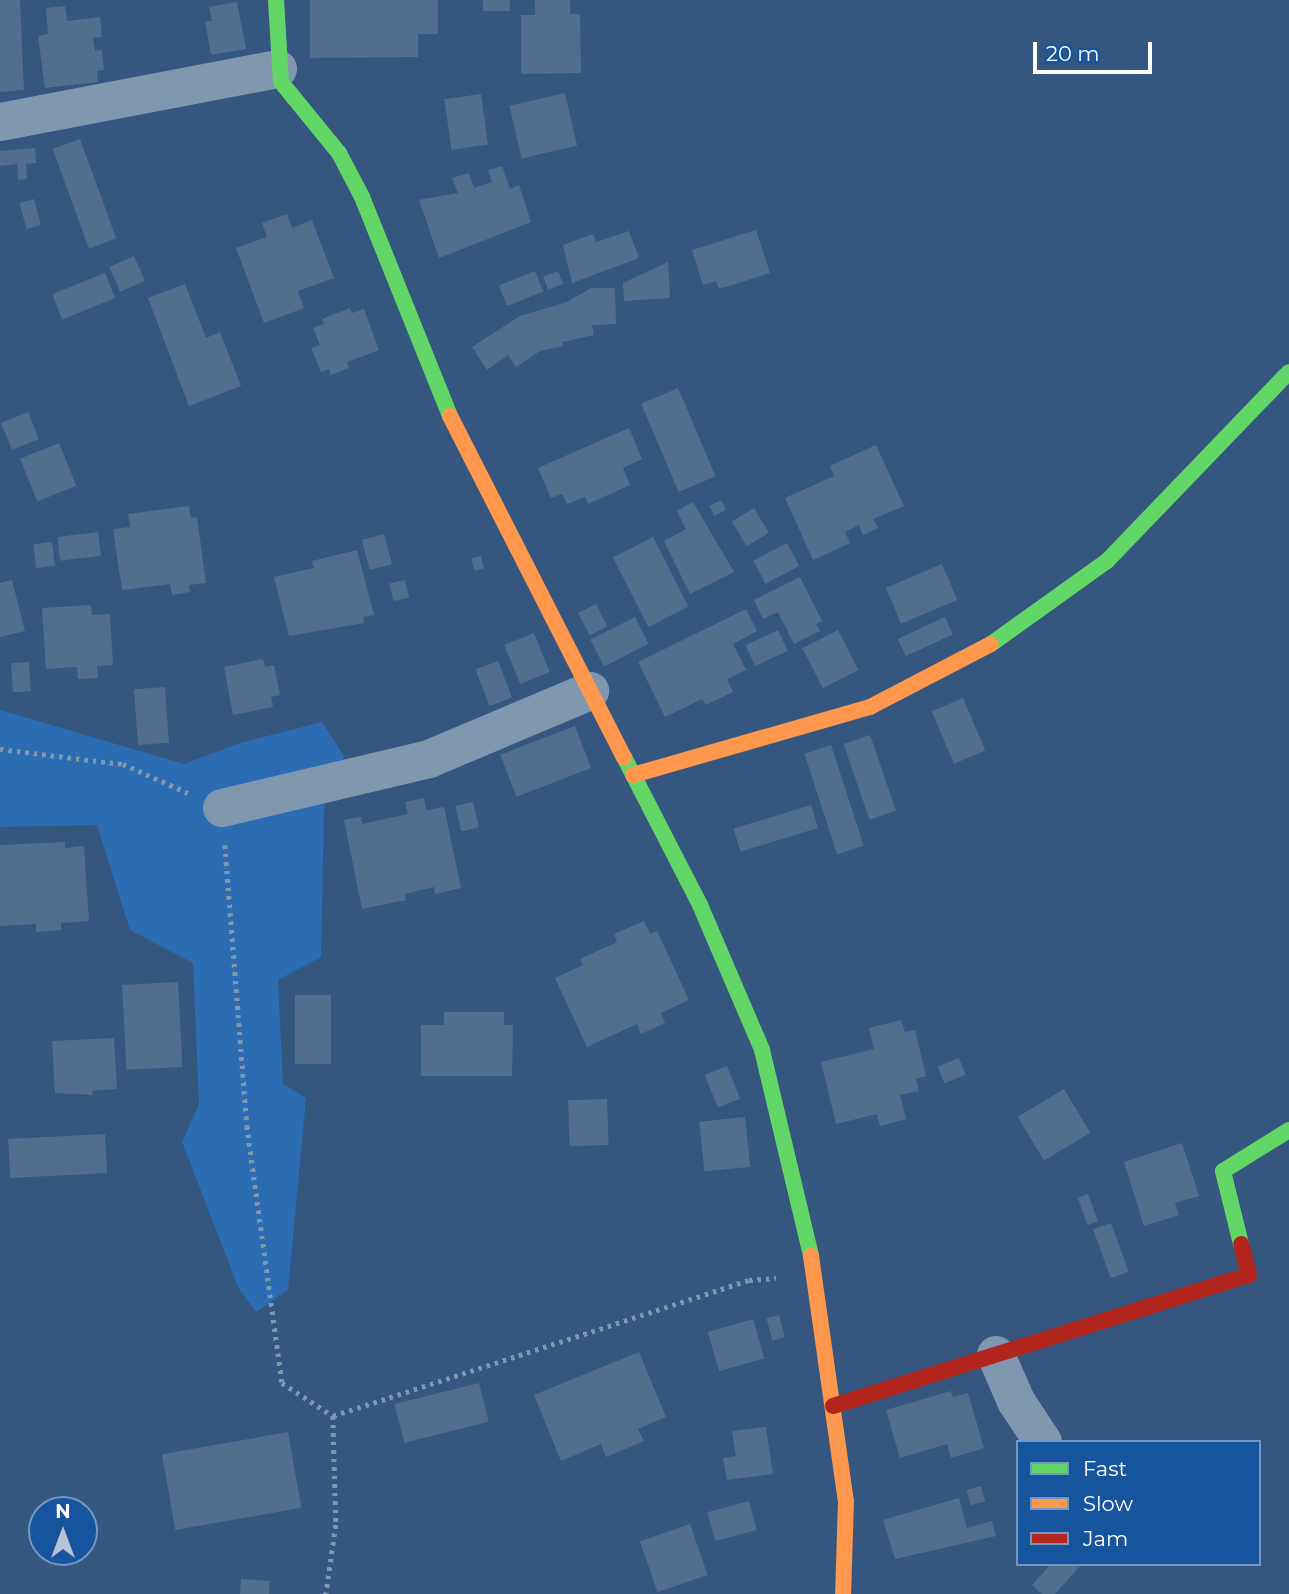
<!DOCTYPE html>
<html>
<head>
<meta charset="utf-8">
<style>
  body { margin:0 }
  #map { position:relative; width:1289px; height:1594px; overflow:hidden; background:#35577f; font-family:Montserrat,sans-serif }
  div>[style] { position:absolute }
  .green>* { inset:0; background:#2b6cb3 }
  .building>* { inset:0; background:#526e8d; transform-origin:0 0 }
  .path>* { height:4.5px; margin-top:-2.25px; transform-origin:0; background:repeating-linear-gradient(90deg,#8097b0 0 3.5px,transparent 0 8.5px) }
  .street>* { height:38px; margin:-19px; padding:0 19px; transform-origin:19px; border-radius:19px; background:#8097b0 }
  .fast>* { height:16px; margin:-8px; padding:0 8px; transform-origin:8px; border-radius:8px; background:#63d668 }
  .slow>* { height:16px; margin:-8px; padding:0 8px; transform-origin:8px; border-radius:8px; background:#ff974d }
  .jam>* { height:16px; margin:-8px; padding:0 8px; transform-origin:8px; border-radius:8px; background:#b3261e }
  span { translate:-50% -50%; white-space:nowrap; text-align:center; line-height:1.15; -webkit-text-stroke:5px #16549e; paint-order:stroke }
  .legend { position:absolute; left:1016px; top:1440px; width:245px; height:126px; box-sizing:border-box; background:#16549e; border:2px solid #7398c5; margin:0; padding:9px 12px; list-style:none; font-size:21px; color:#fff }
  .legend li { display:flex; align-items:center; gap:14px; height:35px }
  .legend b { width:35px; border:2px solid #7398c5 }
  .north { position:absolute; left:28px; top:1496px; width:70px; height:70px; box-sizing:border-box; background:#16549e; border:2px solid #7398c5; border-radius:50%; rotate:0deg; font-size:19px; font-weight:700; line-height:28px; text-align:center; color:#fff }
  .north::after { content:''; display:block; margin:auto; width:24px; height:32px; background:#b8c4d2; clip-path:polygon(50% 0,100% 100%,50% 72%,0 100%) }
  .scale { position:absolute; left:1033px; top:42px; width:119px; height:32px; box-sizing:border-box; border:4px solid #fff; border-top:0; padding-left:9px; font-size:21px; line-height:24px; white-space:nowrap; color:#fff; -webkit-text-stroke:5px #16549e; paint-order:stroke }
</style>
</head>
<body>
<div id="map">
  <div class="green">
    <i style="clip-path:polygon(0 710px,184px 764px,240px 743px,322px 722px,344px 756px,324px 807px,321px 957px,278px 980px,283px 1084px,306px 1098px,288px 1290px,256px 1312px,239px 1289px,182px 1142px,199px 1104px,193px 963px,130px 930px,97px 825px,0 827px)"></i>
  </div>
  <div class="building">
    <i style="clip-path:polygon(0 0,20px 0,24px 90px,0 92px)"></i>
    <i style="clip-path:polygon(310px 0,438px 0,438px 34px,418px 34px,418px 57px,310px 58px)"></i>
    <i style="left:483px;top:0;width:27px;height:11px"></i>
    <i style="clip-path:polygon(535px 0,570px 0,570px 14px,580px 14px,581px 73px,521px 74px,521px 15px,535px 15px)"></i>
    <i style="clip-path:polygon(237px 2px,246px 49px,211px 55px,205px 21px,212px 21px,209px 7px)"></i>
    <i style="clip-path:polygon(65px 6px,67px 21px,100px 17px,102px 37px,93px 38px,95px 51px,102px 50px,104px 70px,97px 71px,98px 82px,45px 88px,38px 36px,48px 34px,46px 8px)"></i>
    <i style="left:565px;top:93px;width:54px;height:57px;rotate:77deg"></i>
    <i style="left:481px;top:94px;width:51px;height:37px;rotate:82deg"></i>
    <i style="left:80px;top:139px;width:106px;height:29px;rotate:70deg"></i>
    <i style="clip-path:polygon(35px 148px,36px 163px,26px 164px,27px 179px,18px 180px,17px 164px,0 166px,0 151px)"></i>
    <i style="clip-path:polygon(502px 166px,510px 189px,519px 185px,531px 222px,439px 258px,419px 200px,458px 193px,452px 178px,469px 173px,474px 188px,492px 182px,488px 170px)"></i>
    <i style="left:34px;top:199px;width:27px;height:15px;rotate:75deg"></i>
    <i style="clip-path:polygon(287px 214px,292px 228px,312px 220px,334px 278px,298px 291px,304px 308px,264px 323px,236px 248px,267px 237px,262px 223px)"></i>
    <i style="clip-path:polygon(756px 230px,770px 273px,719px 289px,716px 281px,703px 285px,692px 250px)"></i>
    <i style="clip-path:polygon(629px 231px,639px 258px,572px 283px,563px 245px,593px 234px,596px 242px)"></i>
    <i style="left:134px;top:256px;width:27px;height:27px;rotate:66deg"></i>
    <i style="clip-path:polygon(668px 262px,670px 298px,624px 301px,623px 283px)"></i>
    <i style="left:535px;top:271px;width:22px;height:39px;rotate:68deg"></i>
    <i style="left:558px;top:271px;width:14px;height:16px;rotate:69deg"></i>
    <i style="left:105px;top:273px;width:27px;height:57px;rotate:68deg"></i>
    <i style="clip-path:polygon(185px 284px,206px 338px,220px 332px,241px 386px,189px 406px,148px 298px)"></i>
    <i style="clip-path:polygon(591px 288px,615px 288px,616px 324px,592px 325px,594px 335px,562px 342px,564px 346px,540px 351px,516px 367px,508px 355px,487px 370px,472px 347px,520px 316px,567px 302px)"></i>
    <i style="clip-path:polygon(350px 308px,352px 313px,364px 309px,379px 350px,347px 362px,349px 368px,331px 375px,329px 369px,321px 372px,311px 348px,320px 345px,313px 328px,324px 324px,322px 319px)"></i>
    <i style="left:678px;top:388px;width:96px;height:40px;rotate:67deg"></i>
    <i style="left:28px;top:412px;width:29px;height:29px;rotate:68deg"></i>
    <i style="clip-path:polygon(629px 428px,642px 459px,623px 468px,630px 485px,588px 504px,585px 497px,567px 504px,562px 494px,551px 498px,538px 468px)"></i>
    <i style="left:59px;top:443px;width:46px;height:42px;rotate:68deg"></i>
    <i style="clip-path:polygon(876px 445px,904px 506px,873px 519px,878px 528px,863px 535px,859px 525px,845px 532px,850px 543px,813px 560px,785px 498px,834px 476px,830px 466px)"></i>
    <i style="left:721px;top:500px;width:11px;height:13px;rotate:63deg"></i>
    <i style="clip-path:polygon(693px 502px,734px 572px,690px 594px,664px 541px,686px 529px,677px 511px)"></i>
    <i style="clip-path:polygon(189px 506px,191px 518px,197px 517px,206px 583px,189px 585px,190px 592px,172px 595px,170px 584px,122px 590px,113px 529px,130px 527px,128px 514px)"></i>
    <i style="left:754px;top:508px;width:29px;height:26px;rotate:59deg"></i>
    <i style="left:98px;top:532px;width:24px;height:41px;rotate:83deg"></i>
    <i style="left:384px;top:534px;width:31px;height:23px;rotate:75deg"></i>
    <i style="left:653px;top:537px;width:78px;height:45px;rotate:63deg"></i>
    <i style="left:52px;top:542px;width:24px;height:19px;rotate:83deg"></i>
    <i style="left:787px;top:543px;width:26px;height:38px;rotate:62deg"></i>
    <i style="clip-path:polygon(357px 550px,374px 615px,363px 617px,364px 623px,289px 636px,274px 577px,314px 568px,312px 561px)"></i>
    <i style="left:481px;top:556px;width:13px;height:10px;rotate:77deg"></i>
    <i style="left:942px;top:564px;width:39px;height:61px;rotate:67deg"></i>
    <i style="clip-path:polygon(800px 577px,822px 621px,816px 624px,820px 631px,794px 644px,778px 612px,763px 619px,754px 600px)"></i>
    <i style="clip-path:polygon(12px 580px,25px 631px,0 637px,0 583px)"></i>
    <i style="left:405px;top:580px;width:18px;height:16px;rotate:77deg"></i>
    <i style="left:596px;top:604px;width:25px;height:20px;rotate:63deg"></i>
    <i style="clip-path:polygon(91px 605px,92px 615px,110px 614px,113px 665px,97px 666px,98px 678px,78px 679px,77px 667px,46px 669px,42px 608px)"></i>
    <i style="clip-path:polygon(746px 609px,757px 631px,733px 644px,746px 670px,727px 679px,733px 692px,706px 705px,702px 699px,665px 717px,638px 662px)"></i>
    <i style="left:635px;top:617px;width:30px;height:50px;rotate:63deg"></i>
    <i style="left:945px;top:617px;width:19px;height:52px;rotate:65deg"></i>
    <i style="left:778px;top:630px;width:23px;height:36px;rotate:65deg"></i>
    <i style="left:838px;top:630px;width:45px;height:40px;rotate:63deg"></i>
    <i style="left:534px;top:633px;width:42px;height:32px;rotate:68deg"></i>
    <i style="clip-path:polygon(263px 659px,265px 667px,274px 665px,280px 695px,271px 697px,273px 707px,233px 715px,224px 667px)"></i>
    <i style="left:498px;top:661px;width:39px;height:24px;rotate:69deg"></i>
    <i style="left:29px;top:662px;width:29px;height:18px;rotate:86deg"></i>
    <i style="left:165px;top:687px;width:56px;height:31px;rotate:86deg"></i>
    <i style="left:963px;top:698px;width:57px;height:34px;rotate:67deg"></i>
    <i style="left:575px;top:726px;width:45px;height:80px;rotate:69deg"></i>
    <i style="left:870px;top:735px;width:80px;height:28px;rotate:71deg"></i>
    <i style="left:831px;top:745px;width:106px;height:28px;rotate:72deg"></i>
    <i style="clip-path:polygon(424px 798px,426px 810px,444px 807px,461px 888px,435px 894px,434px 887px,405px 894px,406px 900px,362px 909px,344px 820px,361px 817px,362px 824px,408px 814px,405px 802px)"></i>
    <i style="left:473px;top:802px;width:26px;height:18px;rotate:77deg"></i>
    <i style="left:811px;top:805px;width:24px;height:81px;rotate:73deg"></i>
    <i style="clip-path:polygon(65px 842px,65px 848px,84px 846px,89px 921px,61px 923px,61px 930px,36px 932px,36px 924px,0 926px,0 845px)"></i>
    <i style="clip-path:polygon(644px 921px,650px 934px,657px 931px,689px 1000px,661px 1013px,665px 1023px,641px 1034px,637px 1024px,587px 1047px,555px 978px,583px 965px,580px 959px,617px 942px,614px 934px)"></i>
    <i style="left:178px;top:982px;width:85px;height:56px;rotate:87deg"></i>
    <i style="left:295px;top:995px;width:36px;height:69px"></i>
    <i style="clip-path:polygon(444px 1012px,504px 1012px,504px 1025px,513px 1025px,512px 1076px,421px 1076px,421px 1025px,444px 1025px)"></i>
    <i style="clip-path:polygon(901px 1020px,905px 1032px,915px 1030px,926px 1076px,916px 1079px,919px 1091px,900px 1095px,906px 1119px,880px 1126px,877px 1114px,836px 1124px,821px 1062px,874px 1049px,869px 1028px)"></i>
    <i style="clip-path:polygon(114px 1038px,117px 1089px,92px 1091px,93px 1095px,55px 1093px,52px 1041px)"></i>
    <i style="left:959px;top:1058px;width:18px;height:23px;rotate:68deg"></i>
    <i style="left:727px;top:1066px;width:35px;height:24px;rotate:68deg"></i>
    <i style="left:1064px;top:1089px;width:51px;height:54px;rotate:59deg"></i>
    <i style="left:607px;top:1099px;width:46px;height:39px;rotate:88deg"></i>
    <i style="left:745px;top:1117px;width:50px;height:46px;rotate:84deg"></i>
    <i style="left:105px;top:1134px;width:39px;height:97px;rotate:87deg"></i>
    <i style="clip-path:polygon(1182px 1143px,1199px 1196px,1175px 1203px,1179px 1215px,1144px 1226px,1124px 1162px)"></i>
    <i style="left:1088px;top:1194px;width:29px;height:11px;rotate:70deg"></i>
    <i style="left:1111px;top:1223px;width:52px;height:19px;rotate:70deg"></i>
    <i style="left:779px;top:1315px;width:23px;height:13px;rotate:75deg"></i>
    <i style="left:753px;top:1319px;width:41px;height:47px;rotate:74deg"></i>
    <i style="clip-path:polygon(639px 1352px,666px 1417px,638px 1429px,644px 1441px,606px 1457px,601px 1444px,561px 1461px,534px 1395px)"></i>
    <i style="left:479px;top:1383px;width:40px;height:87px;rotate:76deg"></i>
    <i style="clip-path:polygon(951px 1391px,953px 1397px,968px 1393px,984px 1448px,951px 1458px,947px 1444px,900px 1458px,886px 1410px)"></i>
    <i style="clip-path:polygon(766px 1427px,773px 1474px,727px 1480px,723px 1458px,736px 1456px,732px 1431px)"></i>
    <i style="left:288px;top:1432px;width:77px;height:128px;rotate:80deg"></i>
    <i style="left:981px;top:1486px;width:16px;height:15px;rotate:75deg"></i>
    <i style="clip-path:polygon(959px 1498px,967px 1528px,992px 1521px,996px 1536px,895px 1559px,883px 1520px)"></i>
    <i style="left:749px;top:1501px;width:30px;height:43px;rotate:75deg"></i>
    <i style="left:690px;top:1524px;width:54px;height:53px;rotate:71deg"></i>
    <i style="clip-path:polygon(1051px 1564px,1082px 1564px,1055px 1594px,1042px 1594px,1032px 1585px)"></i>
    <i style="left:241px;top:1579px;width:29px;height:15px;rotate:4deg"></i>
  </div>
  <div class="path">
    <i style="left:0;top:749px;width:124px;rotate:7deg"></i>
    <i style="left:123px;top:764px;width:71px;rotate:24deg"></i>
    <i style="left:225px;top:845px;width:282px;rotate:85.5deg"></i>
    <i style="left:247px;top:1126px;width:259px;rotate:82.2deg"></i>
    <i style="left:282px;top:1383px;width:61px;rotate:32.9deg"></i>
    <i style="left:333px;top:1416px;width:109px;rotate:88.4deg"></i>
    <i style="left:336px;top:1525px;width:70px;rotate:98.2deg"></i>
    <i style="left:333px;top:1416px;width:438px;rotate:-18.1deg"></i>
    <i style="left:749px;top:1280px;width:27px;rotate:-4deg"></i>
  </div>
  <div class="street">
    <i style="left:0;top:122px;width:283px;rotate:-10.8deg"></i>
    <i style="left:222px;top:808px;width:213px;rotate:-13.3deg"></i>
    <i style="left:429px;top:759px;width:175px;rotate:-22.9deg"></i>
    <i style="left:996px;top:1355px;width:50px;rotate:66.5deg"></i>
    <i style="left:1016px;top:1401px;width:49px;rotate:56.6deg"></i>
  </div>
  <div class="fast">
    <i style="left:276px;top:0;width:82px;rotate:86.5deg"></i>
    <i style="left:281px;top:82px;width:92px;rotate:50.8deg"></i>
    <i style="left:339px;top:153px;width:50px;rotate:62.4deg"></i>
    <i style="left:362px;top:197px;width:236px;rotate:68.1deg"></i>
    <i style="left:991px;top:644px;width:143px;rotate:-35.6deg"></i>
    <i style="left:1107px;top:561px;width:262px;rotate:-46.1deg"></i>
    <i style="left:624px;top:757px;width:166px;rotate:62.8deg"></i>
    <i style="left:700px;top:905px;width:158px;rotate:66.8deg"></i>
    <i style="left:762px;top:1050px;width:212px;rotate:76.6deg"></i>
    <i style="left:1241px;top:1244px;width:75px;rotate:-103.9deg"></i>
    <i style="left:1223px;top:1171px;width:78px;rotate:-31.8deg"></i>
  </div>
  <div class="slow">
    <i style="left:450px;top:416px;width:383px;rotate:63deg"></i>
    <i style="left:633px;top:775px;width:247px;rotate:-16deg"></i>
    <i style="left:870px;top:707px;width:136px;rotate:-27.5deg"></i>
    <i style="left:811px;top:1256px;width:247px;rotate:81.9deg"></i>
    <i style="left:846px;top:1501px;width:93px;rotate:91.8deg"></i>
  </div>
  <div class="jam">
    <i style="left:833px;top:1406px;width:436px;rotate:-17.5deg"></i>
    <i style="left:1249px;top:1275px;width:32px;rotate:-104deg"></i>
  </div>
  <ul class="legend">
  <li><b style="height:9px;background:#63d668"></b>Fast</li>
  <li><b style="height:9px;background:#ff974d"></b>Slow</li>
  <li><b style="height:9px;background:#b3261e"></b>Jam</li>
  </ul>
  <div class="north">N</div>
  <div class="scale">20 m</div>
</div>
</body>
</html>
